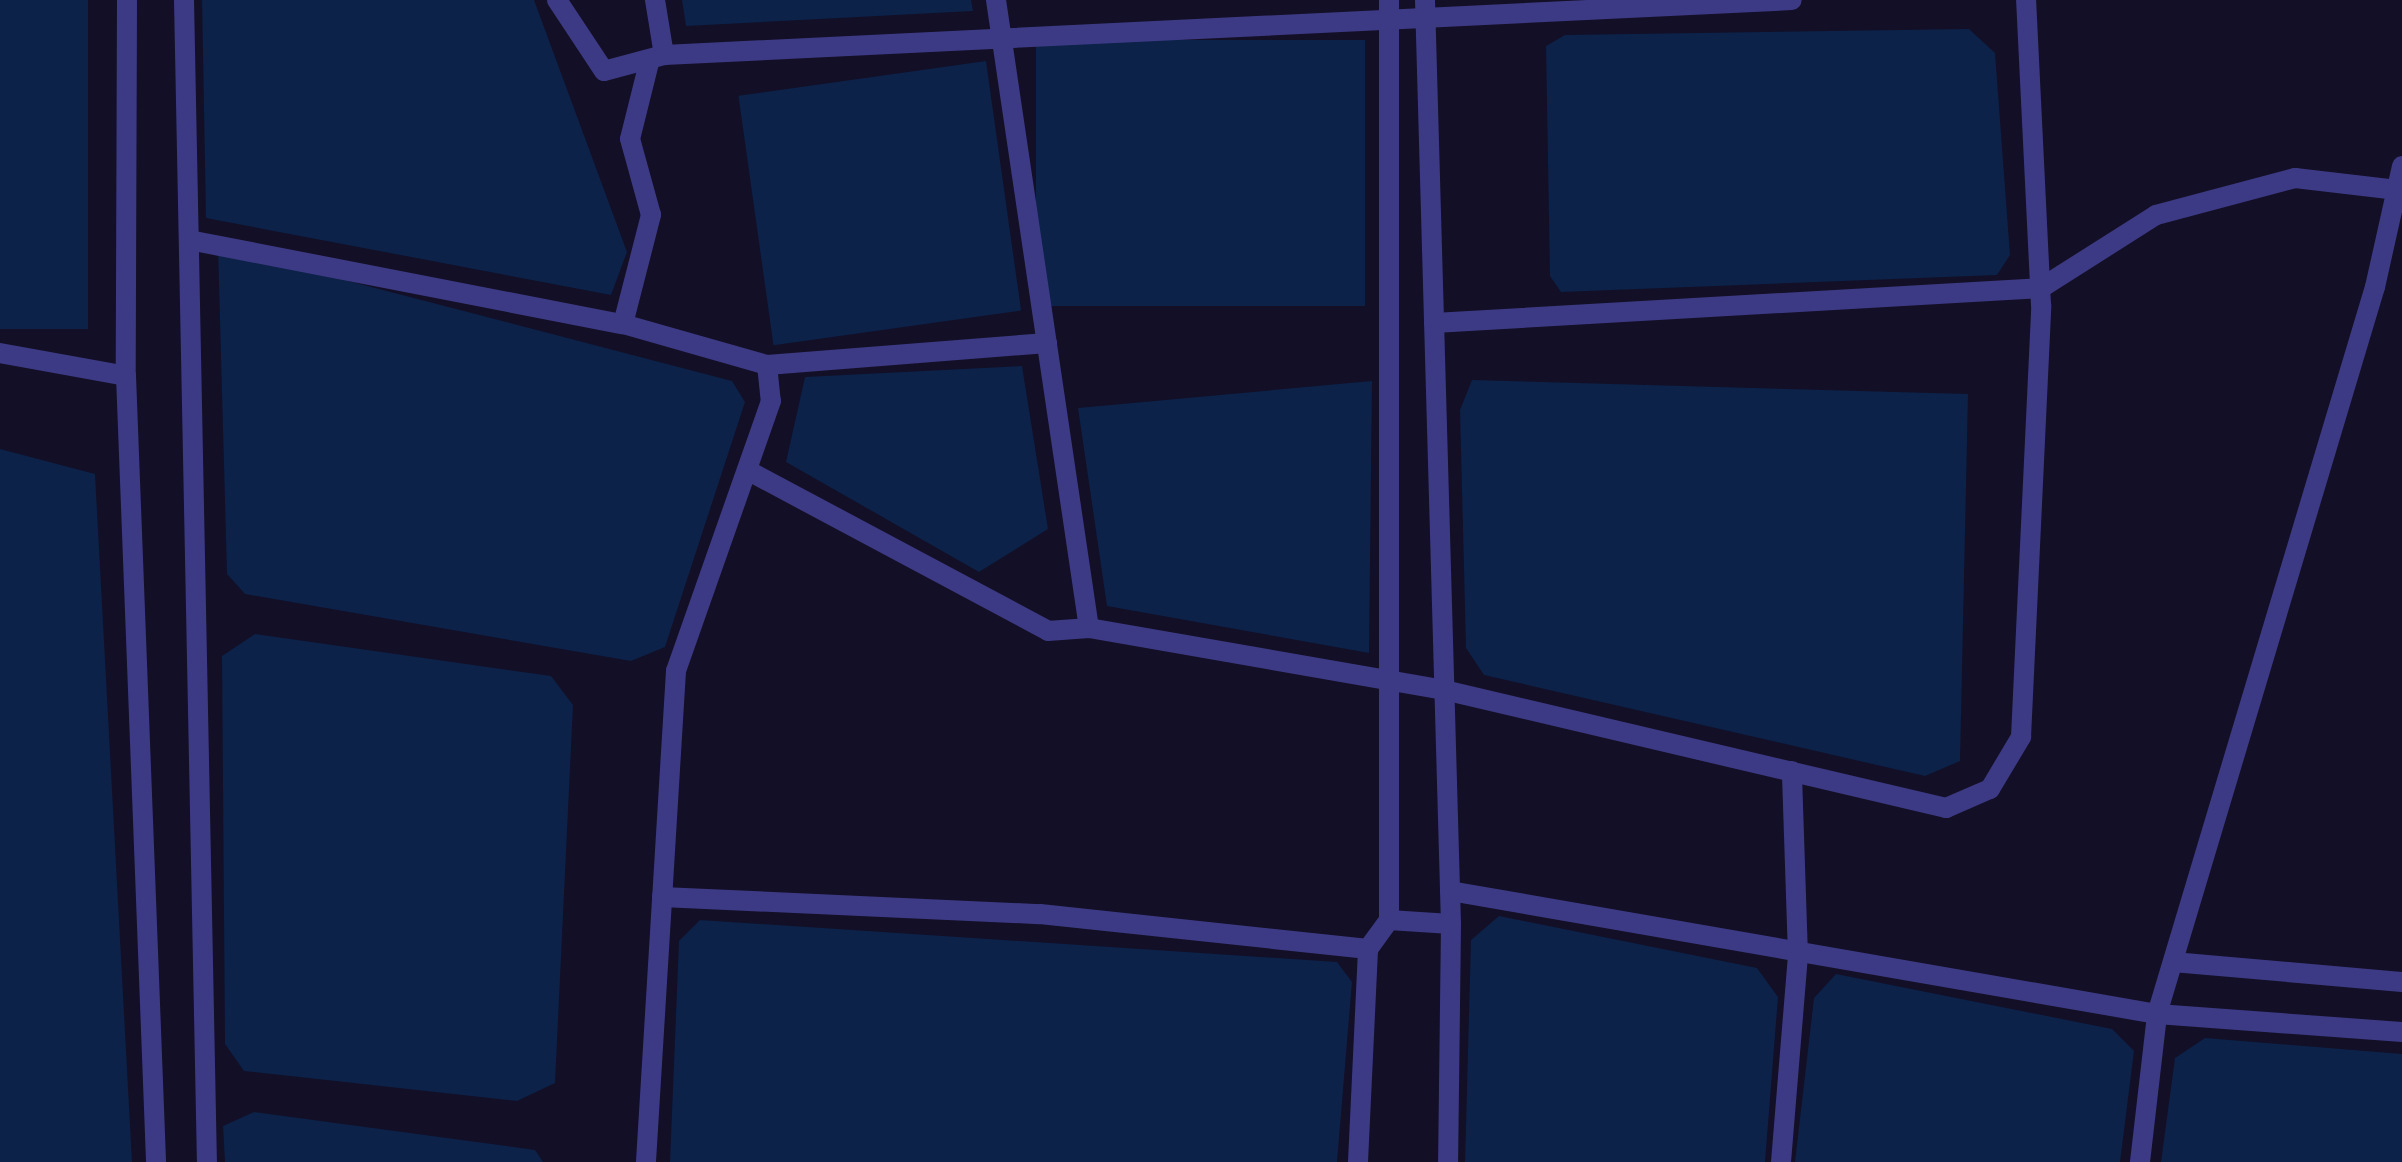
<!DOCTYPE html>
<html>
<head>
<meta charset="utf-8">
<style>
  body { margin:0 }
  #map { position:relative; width:2402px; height:1162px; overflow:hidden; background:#130f26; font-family:Cabin,sans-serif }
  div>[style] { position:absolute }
  .water>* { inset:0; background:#0c2248; transform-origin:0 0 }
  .service>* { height:20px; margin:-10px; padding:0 10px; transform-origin:10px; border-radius:10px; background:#3d3a85 }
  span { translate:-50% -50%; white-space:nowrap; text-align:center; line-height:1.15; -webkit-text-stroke:8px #130f26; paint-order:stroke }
</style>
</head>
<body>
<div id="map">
  <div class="water">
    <i style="left:0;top:0;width:88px;height:329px"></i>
    <i style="clip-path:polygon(202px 0,534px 0,627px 252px,611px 295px,206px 218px)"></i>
    <i style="clip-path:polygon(682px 0,971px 0,973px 11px,686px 26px)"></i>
    <i style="clip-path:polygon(1969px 29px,1995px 53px,2010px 255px,1997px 275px,1561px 292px,1550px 276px,1546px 46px,1565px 35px)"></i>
    <i style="left:1365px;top:40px;width:266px;height:329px;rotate:90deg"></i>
    <i style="left:986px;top:61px;width:252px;height:250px;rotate:82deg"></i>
    <i style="clip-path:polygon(218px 247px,732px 381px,745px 402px,665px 647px,631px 661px,245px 594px,227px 574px)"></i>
    <i style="clip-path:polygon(1022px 366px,1048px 529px,979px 572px,786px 462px,805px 377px)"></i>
    <i style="clip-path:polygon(1472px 380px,1968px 394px,1960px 761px,1925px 776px,1484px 675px,1466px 648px,1460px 410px)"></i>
    <i style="clip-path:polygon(1372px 381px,1369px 653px,1107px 606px,1078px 408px)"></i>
    <i style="clip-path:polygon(0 449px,95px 474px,132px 1162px,0 1162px)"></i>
    <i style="clip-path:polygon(255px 634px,551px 676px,573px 705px,555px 1083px,517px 1101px,244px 1071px,225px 1044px,222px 656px)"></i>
    <i style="clip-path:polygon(1499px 916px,1757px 968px,1778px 997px,1765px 1162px,1465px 1162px,1471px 940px)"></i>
    <i style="clip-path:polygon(700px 920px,1337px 962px,1352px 982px,1337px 1162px,670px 1162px,679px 941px)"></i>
    <i style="clip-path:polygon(1836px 974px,2112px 1029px,2134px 1051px,2120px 1162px,1795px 1162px,1814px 998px)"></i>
    <i style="clip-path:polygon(2205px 1038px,2402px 1054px,2402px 1162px,2161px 1162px,2175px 1058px)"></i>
    <i style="clip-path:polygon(254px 1112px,535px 1150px,543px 1162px,225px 1162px,223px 1126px)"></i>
  </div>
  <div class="service">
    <i style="left:127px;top:0;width:376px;rotate:90.2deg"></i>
    <i style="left:126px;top:376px;width:787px;rotate:87.81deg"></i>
    <i style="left:184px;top:0;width:1162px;rotate:88.87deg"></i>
    <i style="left:557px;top:0;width:85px;rotate:56.5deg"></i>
    <i style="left:604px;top:71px;width:58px;rotate:-15deg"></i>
    <i style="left:655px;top:0;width:56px;rotate:80.7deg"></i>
    <i style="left:664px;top:55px;width:1129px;rotate:-2.79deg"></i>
    <i style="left:996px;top:0;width:635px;rotate:81.58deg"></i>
    <i style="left:1089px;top:628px;width:360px;rotate:9.9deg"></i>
    <i style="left:1444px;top:690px;width:516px;rotate:13.23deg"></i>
    <i style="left:1946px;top:808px;width:48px;rotate:-23.4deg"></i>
    <i style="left:1990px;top:789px;width:61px;rotate:-59.2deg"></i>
    <i style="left:2021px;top:737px;width:432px;rotate:-87.3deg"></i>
    <i style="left:2041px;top:305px;width:305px;rotate:-92.8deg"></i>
    <i style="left:1425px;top:0;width:924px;rotate:88.39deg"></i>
    <i style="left:1451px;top:924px;width:238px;rotate:90.7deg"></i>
    <i style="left:189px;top:240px;width:442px;rotate:11deg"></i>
    <i style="left:623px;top:324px;width:113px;rotate:-75.6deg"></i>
    <i style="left:651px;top:215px;width:79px;rotate:-105.4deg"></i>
    <i style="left:630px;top:139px;width:82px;rotate:-76deg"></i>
    <i style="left:1434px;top:323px;width:608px;rotate:-3.3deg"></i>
    <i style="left:2041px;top:288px;width:136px;rotate:-32.4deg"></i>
    <i style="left:2156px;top:215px;width:144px;rotate:-14.9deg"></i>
    <i style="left:2295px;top:178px;width:103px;rotate:6.7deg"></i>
    <i style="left:623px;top:324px;width:150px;rotate:15.9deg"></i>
    <i style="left:767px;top:365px;width:36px;rotate:84deg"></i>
    <i style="left:771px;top:401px;width:286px;rotate:109.4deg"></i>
    <i style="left:676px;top:671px;width:492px;rotate:93.5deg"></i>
    <i style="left:0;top:353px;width:128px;rotate:10.3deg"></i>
    <i style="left:767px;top:365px;width:281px;rotate:-4.5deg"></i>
    <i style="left:747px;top:470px;width:341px;rotate:28.1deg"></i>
    <i style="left:1048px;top:631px;width:41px;rotate:-4.2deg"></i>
    <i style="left:1450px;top:891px;width:718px;rotate:9.87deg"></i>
    <i style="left:2157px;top:1014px;width:246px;rotate:4.2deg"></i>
    <i style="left:662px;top:897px;width:378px;rotate:2.6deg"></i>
    <i style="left:1040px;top:914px;width:330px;rotate:6.1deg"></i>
    <i style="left:1389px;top:920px;width:62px;rotate:3.7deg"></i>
    <i style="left:2173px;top:962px;width:230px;rotate:5deg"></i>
    <i style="left:1358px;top:1162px;width:213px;rotate:-87.3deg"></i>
    <i style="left:1368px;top:949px;width:36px;rotate:-54deg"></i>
    <i style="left:1389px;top:920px;width:920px;rotate:-90deg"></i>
    <i style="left:1781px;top:1162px;width:207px;rotate:-85.3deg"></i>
    <i style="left:1798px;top:956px;width:185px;rotate:-91.9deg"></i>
    <i style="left:2140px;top:1162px;width:149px;rotate:-83.4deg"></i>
    <i style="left:2157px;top:1014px;width:759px;rotate:-73.31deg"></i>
    <i style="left:2375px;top:287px;width:124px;rotate:-77.4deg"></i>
  </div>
</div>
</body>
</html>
